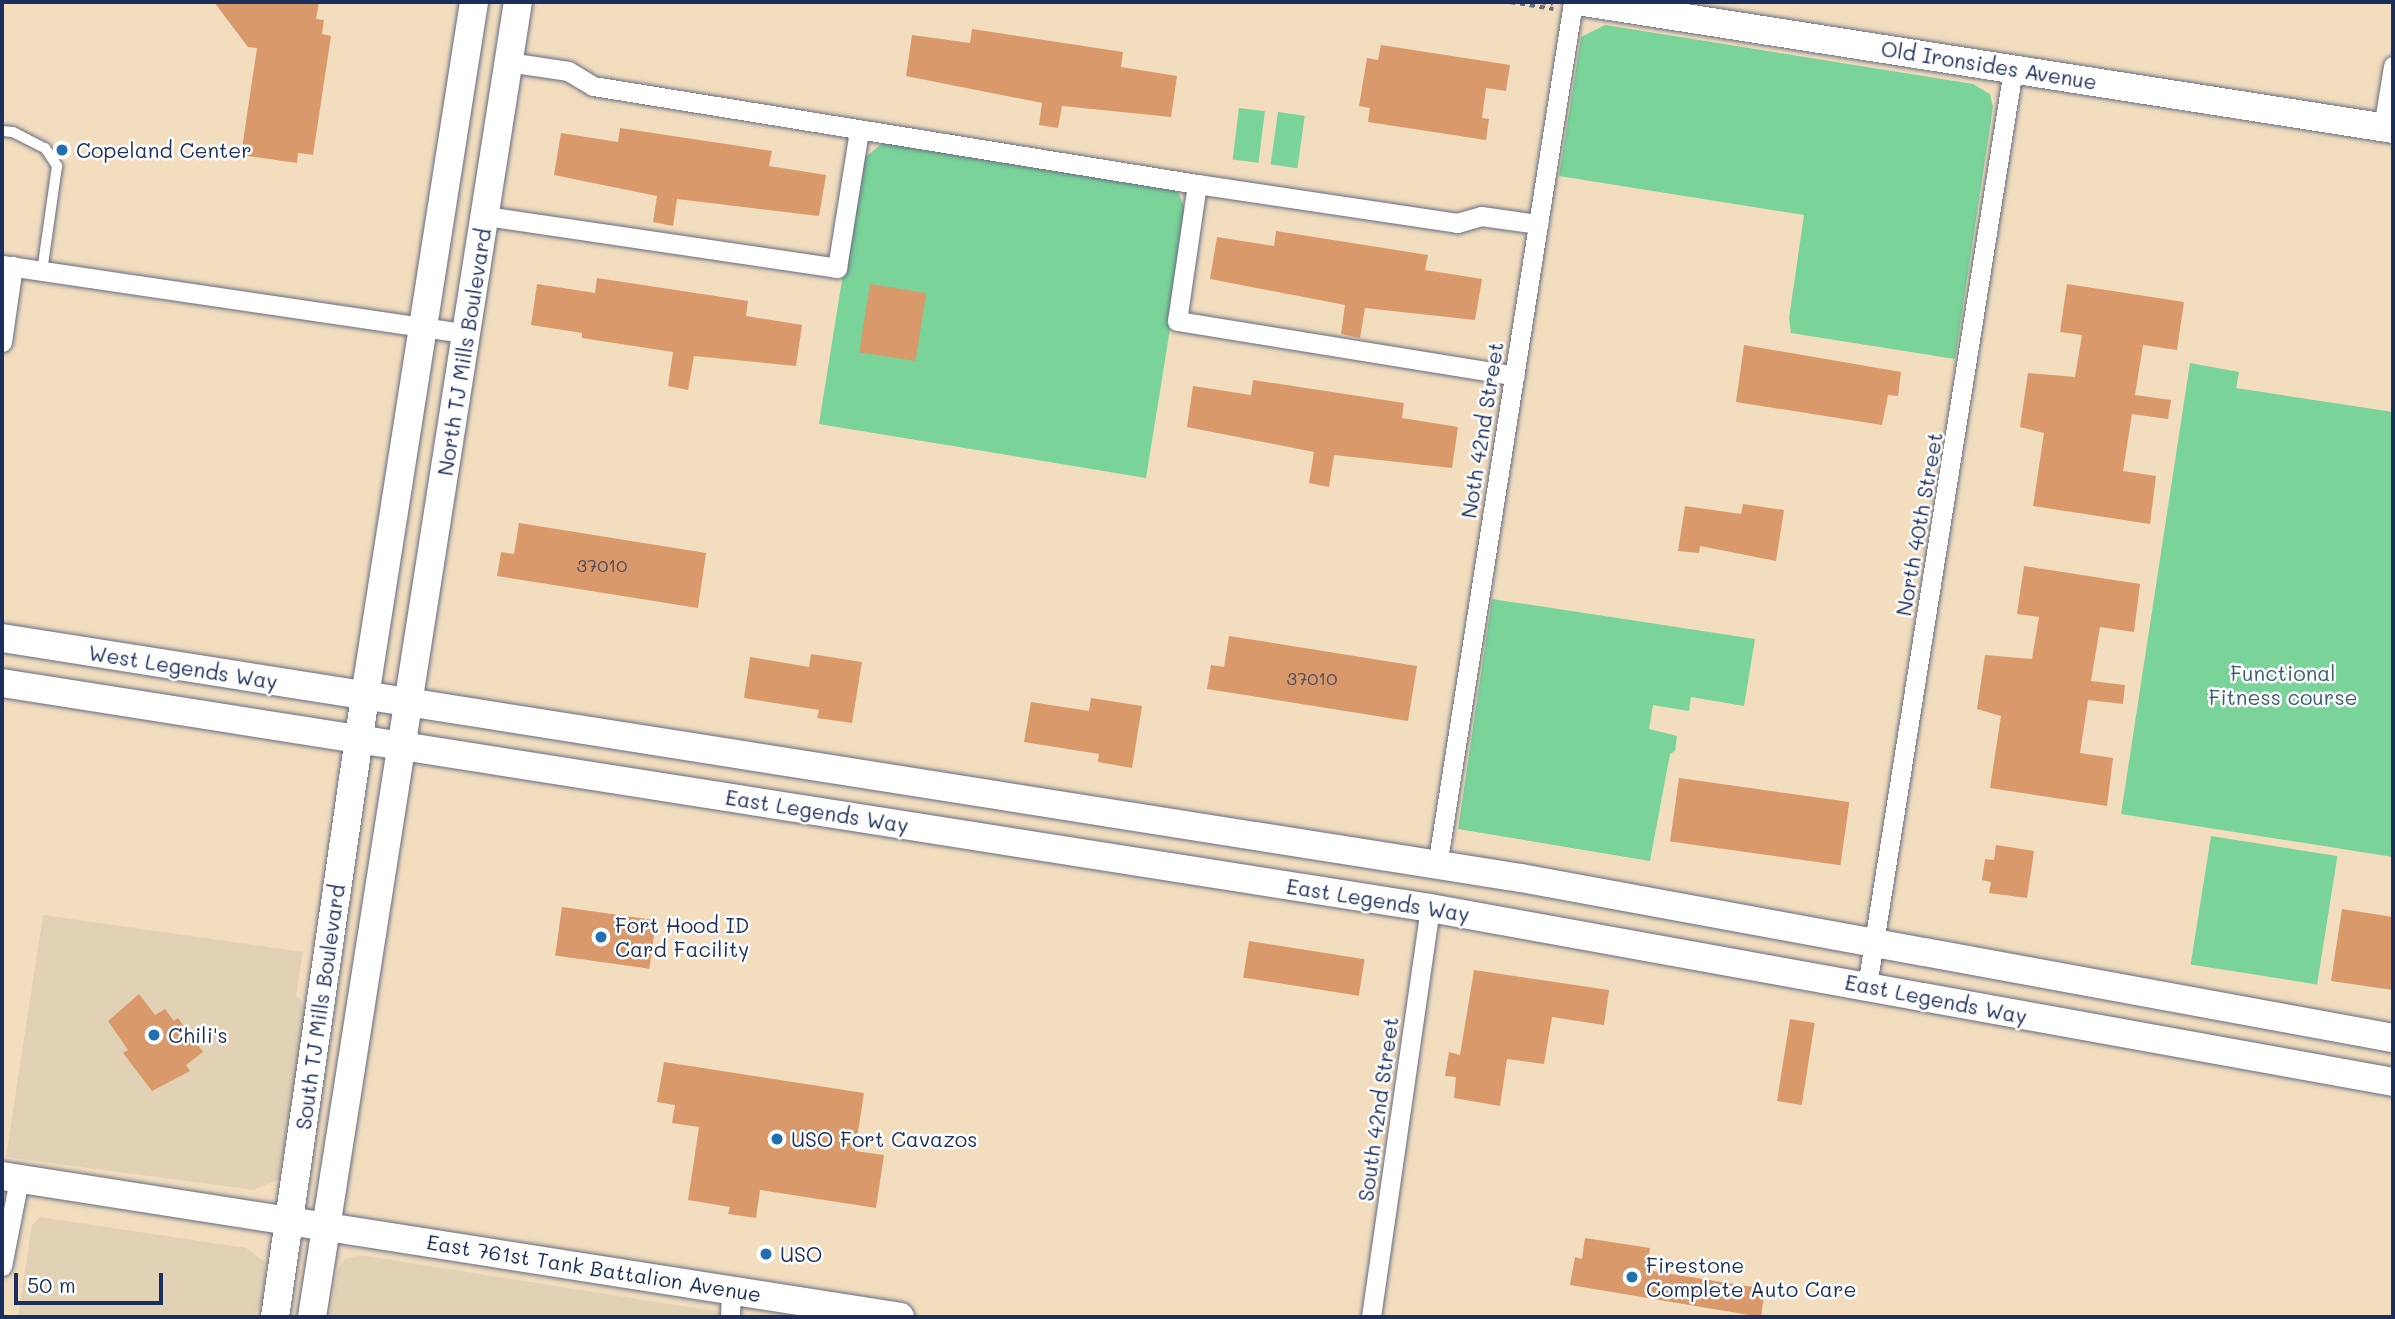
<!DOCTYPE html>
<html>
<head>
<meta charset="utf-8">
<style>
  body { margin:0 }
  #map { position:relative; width:2395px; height:1319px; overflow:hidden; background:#f2ddbf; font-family:Mali,sans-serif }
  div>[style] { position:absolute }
  .built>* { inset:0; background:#e1d2b6 }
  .green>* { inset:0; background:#7ad399; transform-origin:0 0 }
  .building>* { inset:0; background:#da996b; transform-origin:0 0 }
  .path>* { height:3.5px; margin-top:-1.75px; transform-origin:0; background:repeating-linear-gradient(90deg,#666c80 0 5px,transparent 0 10px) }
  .roads { filter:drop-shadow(0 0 2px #666c80) drop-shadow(0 0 2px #666c80) }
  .lane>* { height:10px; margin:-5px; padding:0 5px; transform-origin:5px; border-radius:5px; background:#fff }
  .street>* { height:19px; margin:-9.5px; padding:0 9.5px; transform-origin:9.5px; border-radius:9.5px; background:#fff }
  .secondary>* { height:28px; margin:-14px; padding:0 14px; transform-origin:14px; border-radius:14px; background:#fff }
  .dots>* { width:19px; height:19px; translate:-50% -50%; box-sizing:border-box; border:4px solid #fff; border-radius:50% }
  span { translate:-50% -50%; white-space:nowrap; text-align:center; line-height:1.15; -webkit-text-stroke:5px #fff; paint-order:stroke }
  .number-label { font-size:18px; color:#4b4a61 }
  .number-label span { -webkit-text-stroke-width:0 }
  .street-label { font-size:21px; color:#1b2f5e }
  .poi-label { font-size:21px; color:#1b2f5e }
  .left { translate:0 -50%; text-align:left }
  .park-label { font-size:21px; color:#386070 }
  .frame { position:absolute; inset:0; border:4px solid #1b2f5e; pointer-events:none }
  .scale { position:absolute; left:14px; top:1273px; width:149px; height:32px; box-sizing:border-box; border:4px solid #1b2f5e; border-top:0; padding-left:9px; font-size:21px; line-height:24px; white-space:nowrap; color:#1b2f5e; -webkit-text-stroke:5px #fff; paint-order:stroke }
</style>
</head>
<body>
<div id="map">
  <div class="built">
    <i style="clip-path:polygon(43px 915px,303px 952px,296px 995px,302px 1001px,305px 1016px,279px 1179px,254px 1190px,6px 1157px)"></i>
    <i style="clip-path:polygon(40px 1217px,246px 1248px,265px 1262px,263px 1301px,254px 1317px,18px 1317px,32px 1225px)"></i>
    <i style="clip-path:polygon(360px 1255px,752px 1317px,330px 1317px,338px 1269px,345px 1259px)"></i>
  </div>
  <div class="green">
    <i style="clip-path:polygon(1605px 25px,1973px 84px,1990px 94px,1993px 107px,1955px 359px,1791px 333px,1789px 318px,1804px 215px,1559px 176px,1581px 37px)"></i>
    <i style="left:1239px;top:108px;width:26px;height:52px;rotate:7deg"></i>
    <i style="left:1278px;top:112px;width:27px;height:53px;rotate:8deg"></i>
    <i style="clip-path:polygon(886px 140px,1177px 189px,1188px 217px,1146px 478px,819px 424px,861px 161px)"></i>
    <i style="clip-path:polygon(2190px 363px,2239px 372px,2236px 388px,2393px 412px,2393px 857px,2121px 814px)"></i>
    <i style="clip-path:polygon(1492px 599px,1755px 639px,1744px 706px,1691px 697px,1689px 711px,1653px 705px,1649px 729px,1677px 736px,1675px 751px,1670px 754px,1650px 861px,1458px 829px)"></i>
    <i style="left:2211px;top:836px;width:128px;height:130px;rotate:9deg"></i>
  </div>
  <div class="building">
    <i style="clip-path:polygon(214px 2px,319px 2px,316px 19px,324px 20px,322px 34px,331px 36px,313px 155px,298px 153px,297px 163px,241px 155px,257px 48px,248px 47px)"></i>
    <i style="clip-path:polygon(972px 29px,1123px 52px,1121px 67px,1177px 76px,1171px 117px,1062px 106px,1058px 128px,1039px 125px,1042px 103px,906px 76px,912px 35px,970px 43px)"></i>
    <i style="clip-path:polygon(1381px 45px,1510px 65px,1506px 91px,1486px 88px,1482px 118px,1489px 119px,1486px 140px,1368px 122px,1370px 108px,1359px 106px,1367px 58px,1378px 60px)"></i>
    <i style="clip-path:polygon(620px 128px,772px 151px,769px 166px,826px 175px,819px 216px,677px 199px,673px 226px,653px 222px,657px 196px,554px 175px,561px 133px,618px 142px)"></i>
    <i style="clip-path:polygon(1276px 231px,1428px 255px,1425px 270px,1482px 279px,1475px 320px,1365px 308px,1360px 338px,1341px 334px,1345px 305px,1210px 279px,1217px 237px,1274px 246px)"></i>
    <i style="clip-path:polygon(597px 278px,748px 301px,746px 316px,802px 325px,796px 366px,694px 356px,688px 390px,668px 386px,673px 352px,582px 338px,582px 333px,531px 325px,537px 284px,595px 293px)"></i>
    <i style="left:870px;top:284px;width:57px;height:69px;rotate:9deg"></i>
    <i style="clip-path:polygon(2067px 284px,2184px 302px,2177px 350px,2143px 345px,2135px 395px,2171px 400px,2168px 419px,2132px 414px,2123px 471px,2156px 476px,2150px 524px,2033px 506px,2044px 433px,2020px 427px,2028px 373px,2075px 377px,2082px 335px,2060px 332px)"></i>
    <i style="clip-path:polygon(1744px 345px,1901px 372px,1898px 396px,1888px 395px,1882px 425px,1736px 402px)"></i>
    <i style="clip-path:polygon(1253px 380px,1404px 403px,1402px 418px,1458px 427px,1452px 468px,1334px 455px,1329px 487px,1309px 483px,1314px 452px,1187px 427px,1193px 386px,1251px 395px)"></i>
    <i style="clip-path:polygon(1743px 504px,1784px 510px,1776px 561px,1700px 546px,1699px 553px,1678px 551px,1685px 506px,1741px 514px)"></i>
    <i style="clip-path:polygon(519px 523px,706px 553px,698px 608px,497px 576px,501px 552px,514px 554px)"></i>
    <i style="clip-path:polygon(2024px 566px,2140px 584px,2134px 632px,2100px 627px,2091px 681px,2125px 685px,2123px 704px,2088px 700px,2080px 753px,2113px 758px,2107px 806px,1990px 788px,2001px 716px,1977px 709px,1985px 655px,2032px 659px,2039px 617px,2017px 614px)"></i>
    <i style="clip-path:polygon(1229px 636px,1417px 666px,1408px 721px,1207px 689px,1211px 665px,1224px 667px)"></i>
    <i style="clip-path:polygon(811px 654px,862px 662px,852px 723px,817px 718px,819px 710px,744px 698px,750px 657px,809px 667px)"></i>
    <i style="clip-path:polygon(1091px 698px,1142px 706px,1132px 768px,1098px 762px,1099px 754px,1024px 742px,1031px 702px,1089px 711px)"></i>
    <i style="left:1679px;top:778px;width:172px;height:64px;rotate:8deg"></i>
    <i style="clip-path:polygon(1996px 845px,2034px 851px,2027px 898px,1989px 893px,1991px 882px,1982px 880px,1985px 859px,1994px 860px)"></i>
    <i style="left:562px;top:907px;width:95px;height:49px;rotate:8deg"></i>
    <i style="clip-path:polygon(2342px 909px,2393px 917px,2393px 990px,2331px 981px)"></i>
    <i style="left:1249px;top:941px;width:117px;height:37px;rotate:9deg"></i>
    <i style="clip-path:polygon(1474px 970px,1609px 990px,1604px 1025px,1552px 1017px,1544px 1064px,1507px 1059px,1500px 1106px,1454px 1098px,1456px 1077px,1445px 1076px,1449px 1052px,1460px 1055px)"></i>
    <i style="clip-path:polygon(139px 994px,155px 1015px,165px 1009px,174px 1021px,178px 1018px,203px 1052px,186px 1065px,190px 1071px,152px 1091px,123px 1053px,128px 1050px,108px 1021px)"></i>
    <i style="left:1790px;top:1019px;width:25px;height:83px;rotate:9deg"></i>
    <i style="clip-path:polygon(664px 1062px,864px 1093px,855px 1151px,884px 1155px,876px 1208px,760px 1190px,756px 1218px,728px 1214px,730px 1207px,688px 1200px,699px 1127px,672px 1123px,675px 1105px,657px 1102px)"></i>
    <i style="clip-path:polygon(1585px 1238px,1650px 1248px,1647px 1270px,1765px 1289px,1761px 1317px,1570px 1285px,1575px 1257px,1582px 1259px)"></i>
  </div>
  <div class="path">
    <i style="left:1510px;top:2px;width:44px;rotate:9.2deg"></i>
    <i style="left:1541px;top:2px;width:12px;rotate:9deg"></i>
  </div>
  <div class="roads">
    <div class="lane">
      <i style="left:2px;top:131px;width:11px;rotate:5deg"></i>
      <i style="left:13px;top:132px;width:36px;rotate:27deg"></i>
      <i style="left:45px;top:148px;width:22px;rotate:56deg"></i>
      <i style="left:57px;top:166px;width:106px;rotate:98.1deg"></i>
    </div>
    <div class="street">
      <i style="left:508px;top:62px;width:61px;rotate:8.5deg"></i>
      <i style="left:568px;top:71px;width:29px;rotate:31deg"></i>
      <i style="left:593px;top:86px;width:612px;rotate:9.22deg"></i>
      <i style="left:1197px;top:184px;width:263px;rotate:8.5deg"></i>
      <i style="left:1457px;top:223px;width:25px;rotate:-16deg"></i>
      <i style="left:1481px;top:216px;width:58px;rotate:8deg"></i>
      <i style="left:2383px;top:128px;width:63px;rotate:-80.8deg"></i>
      <i style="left:1197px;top:184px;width:138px;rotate:98.3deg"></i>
      <i style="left:1177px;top:321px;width:342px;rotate:9.2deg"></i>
      <i style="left:486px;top:216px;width:355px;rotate:8.4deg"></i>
      <i style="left:837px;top:268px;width:140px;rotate:-80.9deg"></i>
      <i style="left:2px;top:265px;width:470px;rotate:8.4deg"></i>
      <i style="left:2px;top:342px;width:77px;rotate:-81.8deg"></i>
      <i style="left:1437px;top:866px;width:875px;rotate:-81.05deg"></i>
      <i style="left:1867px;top:986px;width:929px;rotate:-80.95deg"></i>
      <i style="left:2px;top:1266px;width:89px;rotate:-78.9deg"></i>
      <i style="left:730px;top:1317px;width:27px;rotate:-88deg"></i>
      <i style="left:1371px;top:1317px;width:413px;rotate:-81.8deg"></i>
    </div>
    <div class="secondary">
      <i style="left:1584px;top:2px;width:819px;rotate:8.92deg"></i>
      <i style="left:2px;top:638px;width:1538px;rotate:8.98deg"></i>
      <i style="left:1521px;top:878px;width:887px;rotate:10.4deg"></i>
      <i style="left:2px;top:683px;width:1446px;rotate:8.95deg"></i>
      <i style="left:1430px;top:908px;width:979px;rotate:10.24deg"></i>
      <i style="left:2px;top:1176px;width:909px;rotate:8.92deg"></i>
      <i style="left:275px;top:1317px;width:627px;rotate:-81.75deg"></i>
      <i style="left:365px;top:696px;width:703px;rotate:-81.07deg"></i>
      <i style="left:312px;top:1317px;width:1331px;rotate:-81.1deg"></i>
    </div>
  </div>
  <div class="dots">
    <i style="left:62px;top:150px;background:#1f6fb2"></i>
    <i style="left:601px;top:937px;background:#1f6fb2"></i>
    <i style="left:154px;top:1035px;background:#1f6fb2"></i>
    <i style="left:777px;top:1139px;background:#1f6fb2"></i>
    <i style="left:766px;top:1254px;background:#1f6fb2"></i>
    <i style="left:1632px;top:1277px;background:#1f6fb2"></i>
  </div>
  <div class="number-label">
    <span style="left:602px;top:565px">37010</span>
    <span style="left:1312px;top:678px">37010</span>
  </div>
  <div class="street-label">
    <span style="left:1989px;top:65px;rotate:9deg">Old Ironsides Avenue</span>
    <span style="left:464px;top:352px;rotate:-81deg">North TJ Mills Boulevard</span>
    <span style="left:1482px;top:430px;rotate:-81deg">Noth 42nd Street</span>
    <span style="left:1919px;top:524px;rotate:-80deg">North 40th Street</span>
    <span style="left:183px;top:667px;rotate:9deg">West Legends Way</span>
    <span style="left:817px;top:811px;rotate:9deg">East Legends Way</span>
    <span style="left:1378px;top:900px;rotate:9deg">East Legends Way</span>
    <span style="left:1936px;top:999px;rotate:11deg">East Legends Way</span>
    <span style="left:320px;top:1007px;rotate:-82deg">South TJ Mills Boulevard</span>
    <span style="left:1378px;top:1109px;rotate:-82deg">South 42nd Street</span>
    <span style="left:594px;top:1268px;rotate:9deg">East 761st Tank Battalion Avenue</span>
  </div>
  <div class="poi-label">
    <span class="left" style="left:76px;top:150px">Copeland Center</span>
    <span class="left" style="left:615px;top:937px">Fort Hood ID<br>Card Facility</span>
    <span class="left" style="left:168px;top:1035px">Chili's</span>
    <span class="left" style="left:791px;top:1139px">USO Fort Cavazos</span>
    <span class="left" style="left:780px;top:1254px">USO</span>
    <span class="left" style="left:1646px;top:1277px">Firestone<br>Complete Auto Care</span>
  </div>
  <div class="park-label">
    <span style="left:2283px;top:685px">Functional<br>Fitness course</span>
  </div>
  <div class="frame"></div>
  <div class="scale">50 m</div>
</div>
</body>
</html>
